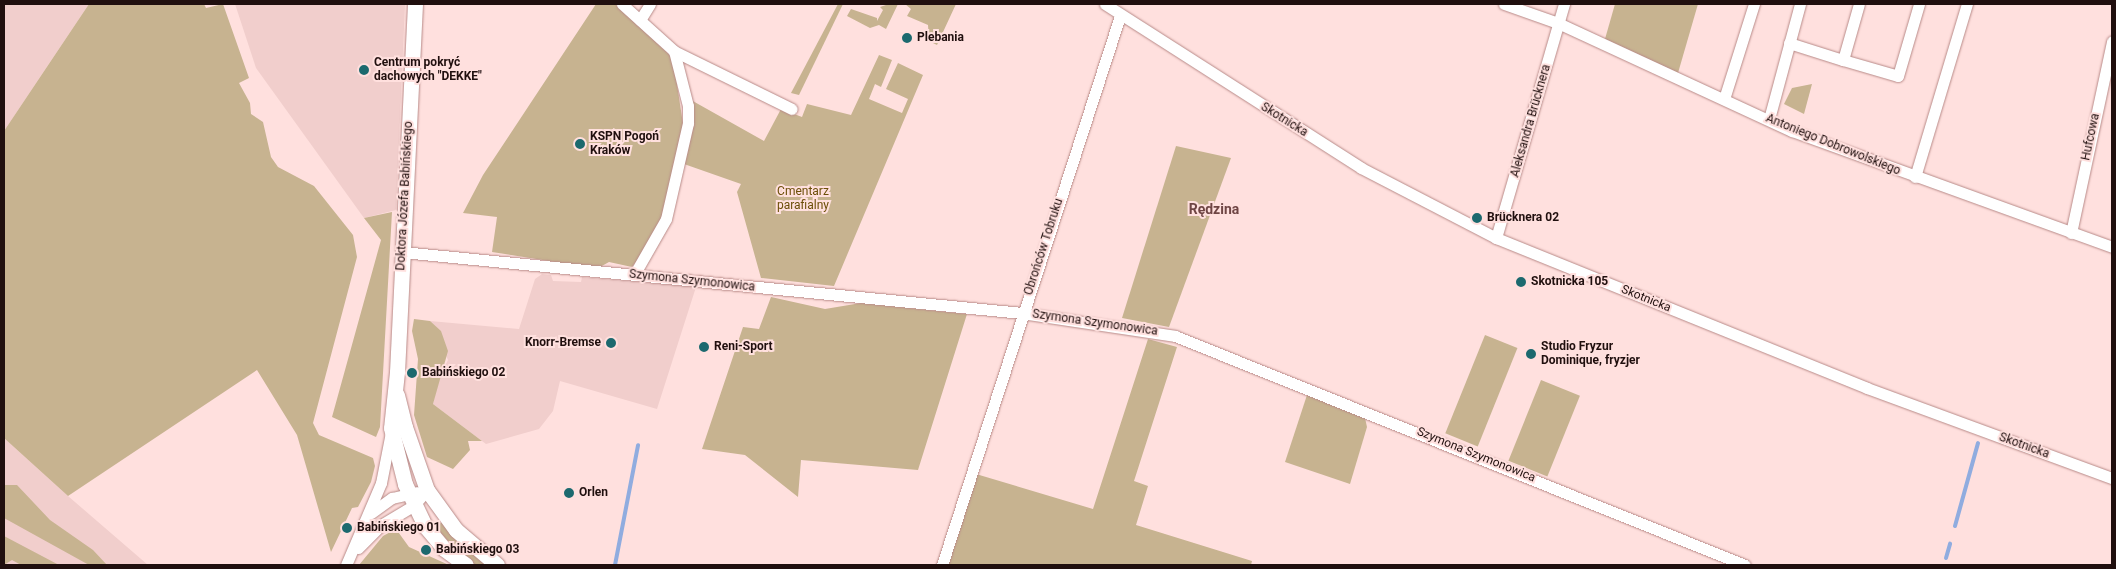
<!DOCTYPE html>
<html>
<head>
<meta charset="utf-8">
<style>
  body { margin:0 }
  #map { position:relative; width:2116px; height:569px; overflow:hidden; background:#ffe0de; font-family:Roboto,sans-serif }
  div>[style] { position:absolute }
  .built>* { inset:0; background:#f1cecc }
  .green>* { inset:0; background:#c7b390; transform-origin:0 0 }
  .stream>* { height:4px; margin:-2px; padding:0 2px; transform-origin:2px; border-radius:2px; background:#90acdf }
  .roads { filter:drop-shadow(0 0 1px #b88a88) drop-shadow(0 0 1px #b88a88) }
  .minor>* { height:11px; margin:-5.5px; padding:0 5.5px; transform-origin:5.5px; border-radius:5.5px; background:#fff }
  .major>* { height:15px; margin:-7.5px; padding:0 7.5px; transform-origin:7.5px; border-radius:7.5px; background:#fff }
  .dots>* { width:14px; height:14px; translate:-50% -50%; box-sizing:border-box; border:2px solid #ffe0de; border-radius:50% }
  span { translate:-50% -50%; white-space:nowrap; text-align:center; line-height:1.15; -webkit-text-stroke:4px #ffe0de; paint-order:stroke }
  .poi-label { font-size:12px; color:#200f0e; font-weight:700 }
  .left { translate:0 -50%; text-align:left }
  .right { translate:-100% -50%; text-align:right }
  .street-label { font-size:12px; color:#200f0e }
  .park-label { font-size:12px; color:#6c4e08 }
  .neighbourhood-label { font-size:14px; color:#6f4544; font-weight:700 }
  .frame { position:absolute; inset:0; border:5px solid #200f0e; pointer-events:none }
</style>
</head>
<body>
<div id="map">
  <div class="built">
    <i style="clip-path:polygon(4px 4px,89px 4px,4px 131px)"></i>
    <i style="clip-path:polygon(235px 4px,405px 4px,396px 210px,364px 218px,256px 68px)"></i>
    <i style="clip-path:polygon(542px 274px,551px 275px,553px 281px,581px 282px,582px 277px,696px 287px,657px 409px,560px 381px,553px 411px,539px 429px,486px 444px,433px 404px,438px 380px,448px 360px,430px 321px,519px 329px,535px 279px)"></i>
    <i style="clip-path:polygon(4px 438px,68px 496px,148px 565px,4px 565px)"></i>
  </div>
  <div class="green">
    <i style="clip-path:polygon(89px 4px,204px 4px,206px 8px,223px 4px,249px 78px,239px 83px,250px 103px,251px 114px,263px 122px,271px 157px,278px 167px,314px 186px,353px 235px,357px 257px,313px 423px,319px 435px,373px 458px,375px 466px,371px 482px,358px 507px,352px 508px,331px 552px,297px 435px,257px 370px,68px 496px,4px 438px,4px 131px)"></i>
    <i style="clip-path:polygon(596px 4px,615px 4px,673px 58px,683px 124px,663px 214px,648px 246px,632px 267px,609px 262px,600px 267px,574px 265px,492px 252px,497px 217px,463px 213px,483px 175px)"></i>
    <i style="clip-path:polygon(838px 4px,843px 4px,799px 95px,791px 93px)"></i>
    <i style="clip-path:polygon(889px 4px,898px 4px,886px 29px,879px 25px,870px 28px,847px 16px,851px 9px,877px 18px,877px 21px,883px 10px,880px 7px)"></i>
    <i style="clip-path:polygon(905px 4px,956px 4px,937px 45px,929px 41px,928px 25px,907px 16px,911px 9px)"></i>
    <i style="clip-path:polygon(1615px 4px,1698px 4px,1678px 73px,1605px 39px)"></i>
    <i style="clip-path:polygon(879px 55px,892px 60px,881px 87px,875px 84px,869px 99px,902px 113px,908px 99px,886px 89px,898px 63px,923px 75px,834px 286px,761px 278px,737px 192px,741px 184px,684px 164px,691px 100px,764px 141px,781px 109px,802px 117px,807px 104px,851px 115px)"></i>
    <i style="clip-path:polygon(1812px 84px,1804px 114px,1784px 104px,1792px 88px)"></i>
    <i style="clip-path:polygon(1176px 146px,1231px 158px,1169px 327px,1122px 318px)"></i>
    <i style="clip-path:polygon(392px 212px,380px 427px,376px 437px,332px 417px,381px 240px,364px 218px)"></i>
    <i style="clip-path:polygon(771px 297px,825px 309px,861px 303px,967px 314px,918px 470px,801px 460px,798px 497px,745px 455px,702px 449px,743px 327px,759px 329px)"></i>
    <i style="clip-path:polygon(414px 319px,430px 321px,441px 331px,448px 351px,433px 404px,482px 441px,468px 441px,470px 450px,453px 469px,427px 457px,414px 415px,418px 359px,412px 331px)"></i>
    <i style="left:1485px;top:335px;width:35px;height:106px;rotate:22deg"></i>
    <i style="clip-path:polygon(1148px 339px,1177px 347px,1134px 481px,1148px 486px,1136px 525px,1252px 561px,1251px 565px,946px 565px,976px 474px,1093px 509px)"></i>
    <i style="left:1541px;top:380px;width:42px;height:87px;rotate:22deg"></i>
    <i style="clip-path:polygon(1307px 395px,1365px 418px,1367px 427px,1350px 484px,1285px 462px)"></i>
    <i style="clip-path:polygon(4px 485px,17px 485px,50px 520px,93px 550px,107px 565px,89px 565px,4px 518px)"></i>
    <i style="clip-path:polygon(442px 522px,487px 565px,475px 565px,461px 555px,435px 527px)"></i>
    <i style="clip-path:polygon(396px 529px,409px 547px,449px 565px,359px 565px,383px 536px)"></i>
    <i style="clip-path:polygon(4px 536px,59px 565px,21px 565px,12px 560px,4px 565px)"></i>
  </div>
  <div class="stream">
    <i style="left:1955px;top:526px;width:86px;rotate:-74.5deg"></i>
    <i style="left:1946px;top:558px;width:15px;rotate:-74deg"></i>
    <i style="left:615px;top:565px;width:122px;rotate:-79.1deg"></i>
  </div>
  <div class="roads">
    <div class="minor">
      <i style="left:622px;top:4px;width:70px;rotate:42.1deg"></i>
      <i style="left:674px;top:51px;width:57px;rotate:75.7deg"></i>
      <i style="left:688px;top:106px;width:17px;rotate:90deg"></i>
      <i style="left:688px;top:123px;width:98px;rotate:102.9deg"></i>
      <i style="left:666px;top:219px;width:64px;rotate:119.7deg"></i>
      <i style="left:1105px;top:4px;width:304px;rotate:32.6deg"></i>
      <i style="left:1361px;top:168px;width:152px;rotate:27.4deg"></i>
      <i style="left:1496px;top:238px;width:400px;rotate:22deg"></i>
      <i style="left:1867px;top:388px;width:261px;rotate:20.2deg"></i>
      <i style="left:1504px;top:4px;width:57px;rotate:19.4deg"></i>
      <i style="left:1558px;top:23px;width:258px;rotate:24.8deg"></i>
      <i style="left:1792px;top:131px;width:340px;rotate:19.9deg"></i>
      <i style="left:640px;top:20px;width:19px;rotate:-58deg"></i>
      <i style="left:1789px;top:43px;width:57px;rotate:17.5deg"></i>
      <i style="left:1843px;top:60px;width:58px;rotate:-74.1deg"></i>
      <i style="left:674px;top:51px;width:131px;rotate:26.2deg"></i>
      <i style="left:1843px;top:60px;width:57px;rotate:16.2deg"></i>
      <i style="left:1898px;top:76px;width:75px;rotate:-73.7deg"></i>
      <i style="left:1724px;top:99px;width:100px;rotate:-72.5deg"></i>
      <i style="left:1769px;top:119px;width:119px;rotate:-74.9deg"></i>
      <i style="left:1915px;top:177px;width:181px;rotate:-73.3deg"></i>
      <i style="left:2071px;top:233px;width:196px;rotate:-77.9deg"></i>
      <i style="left:1496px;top:238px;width:244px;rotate:-73.8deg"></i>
      <i style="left:402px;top:252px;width:623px;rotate:5.62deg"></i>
      <i style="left:1022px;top:313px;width:155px;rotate:8.5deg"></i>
      <i style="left:1175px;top:336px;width:614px;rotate:21.89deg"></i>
      <i style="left:371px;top:513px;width:26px;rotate:-36deg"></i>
      <i style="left:392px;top:498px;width:26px;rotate:-13deg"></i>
      <i style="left:358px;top:548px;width:33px;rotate:-45deg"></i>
      <i style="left:381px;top:525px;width:39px;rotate:-31deg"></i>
      <i style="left:414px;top:505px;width:20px;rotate:-49deg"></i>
      <i style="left:346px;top:565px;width:89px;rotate:-66.9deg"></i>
      <i style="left:381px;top:483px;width:52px;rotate:-78.9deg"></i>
      <i style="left:942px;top:565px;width:577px;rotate:-72.04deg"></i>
    </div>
    <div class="major">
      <i style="left:415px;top:4px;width:368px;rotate:92.8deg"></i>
      <i style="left:397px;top:372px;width:56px;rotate:96.1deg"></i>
      <i style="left:391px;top:428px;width:58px;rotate:76deg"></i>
      <i style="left:405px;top:484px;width:47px;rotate:64.5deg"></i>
      <i style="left:425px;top:526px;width:30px;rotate:50deg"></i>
      <i style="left:444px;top:549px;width:27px;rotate:36deg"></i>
      <i style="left:397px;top:395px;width:33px;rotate:76deg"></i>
      <i style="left:405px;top:427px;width:67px;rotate:70.8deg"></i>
      <i style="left:427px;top:490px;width:49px;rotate:54.1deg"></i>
      <i style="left:456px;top:530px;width:54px;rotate:40.5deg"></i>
    </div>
  </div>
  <div class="dots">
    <i style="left:907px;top:38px;background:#1c696e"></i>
    <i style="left:364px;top:70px;background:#1c696e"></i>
    <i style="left:580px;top:144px;background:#1c696e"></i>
    <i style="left:1477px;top:218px;background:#1c696e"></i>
    <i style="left:1521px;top:282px;background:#1c696e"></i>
    <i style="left:611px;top:343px;background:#1c696e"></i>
    <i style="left:704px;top:347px;background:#1c696e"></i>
    <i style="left:1531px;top:354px;background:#1c696e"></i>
    <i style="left:412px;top:373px;background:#1c696e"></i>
    <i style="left:569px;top:493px;background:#1c696e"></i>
    <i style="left:347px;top:528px;background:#1c696e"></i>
    <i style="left:426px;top:550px;background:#1c696e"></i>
  </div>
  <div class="poi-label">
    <span class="left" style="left:917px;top:38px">Plebania</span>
    <span class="left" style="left:374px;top:70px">Centrum pokryć<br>dachowych "DEKKE"</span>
    <span class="left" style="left:590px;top:144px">KSPN Pogoń<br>Kraków</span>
    <span class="left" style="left:1487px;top:218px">Brücknera 02</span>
    <span class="left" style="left:1531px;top:282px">Skotnicka 105</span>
    <span class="right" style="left:601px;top:343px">Knorr-Bremse</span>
    <span class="left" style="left:714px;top:347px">Reni-Sport</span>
    <span class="left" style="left:1541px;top:354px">Studio Fryzur<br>Dominique, fryzjer</span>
    <span class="left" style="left:422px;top:373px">Babińskiego 02</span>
    <span class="left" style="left:579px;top:493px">Orlen</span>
    <span class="left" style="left:357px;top:528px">Babińskiego 01</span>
    <span class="left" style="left:436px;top:550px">Babińskiego 03</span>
  </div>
  <div class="street-label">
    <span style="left:1284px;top:120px;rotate:32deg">Skotnicka</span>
    <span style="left:1531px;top:121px;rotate:-74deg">Aleksandra Brücknera</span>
    <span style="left:2091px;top:137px;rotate:-78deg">Hufcowa</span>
    <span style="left:1833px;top:145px;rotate:22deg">Antoniego Dobrowolskiego</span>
    <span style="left:405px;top:196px;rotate:-87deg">Doktora Józefa Babińskiego</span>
    <span style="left:1044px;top:247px;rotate:-72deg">Obrońców Tobruku</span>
    <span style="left:692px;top:281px;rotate:6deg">Szymona Szymonowica</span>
    <span style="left:1646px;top:299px;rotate:22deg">Skotnicka</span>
    <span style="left:1095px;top:323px;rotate:8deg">Szymona Szymonowica</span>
    <span style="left:2024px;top:446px;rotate:20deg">Skotnicka</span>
    <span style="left:1476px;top:455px;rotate:22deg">Szymona Szymonowica</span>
  </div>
  <div class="park-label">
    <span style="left:803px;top:199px">Cmentarz<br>parafialny</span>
  </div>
  <div class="neighbourhood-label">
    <span style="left:1214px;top:209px">Rędzina</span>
  </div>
  <div class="frame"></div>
</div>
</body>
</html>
